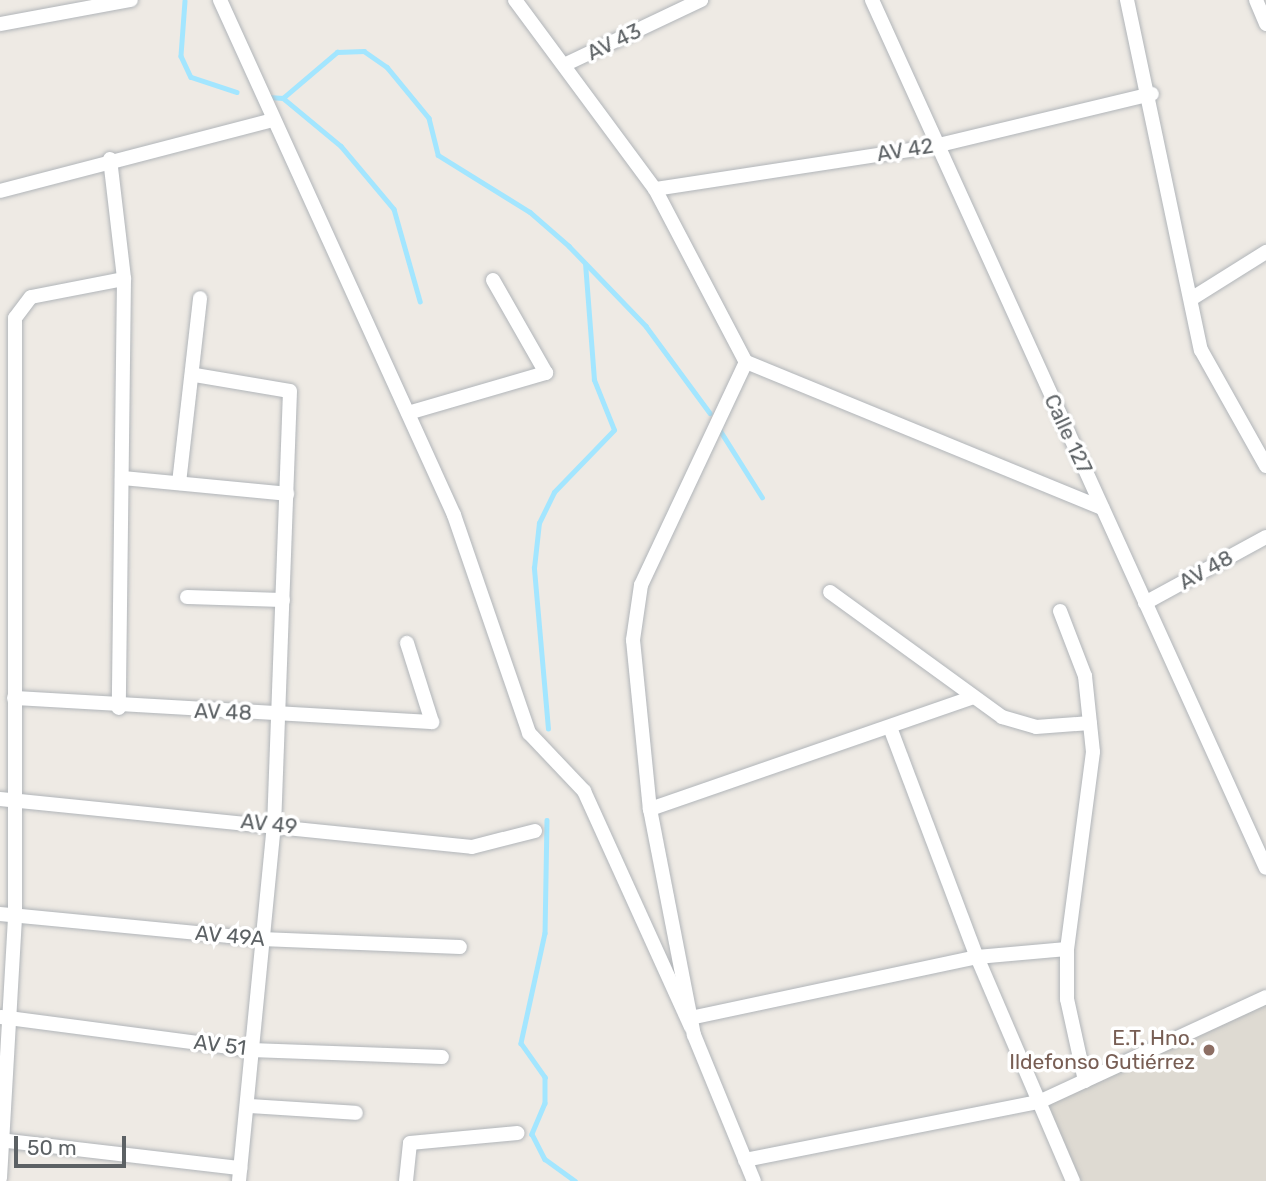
<!DOCTYPE html>
<html>
<head>
<meta charset="utf-8">
<style>
  body { margin:0 }
  #map { position:relative; width:1266px; height:1181px; overflow:hidden; background:#eeeae4; font-family:Rubik,sans-serif }
  div>[style] { position:absolute }
  .education>* { inset:0; background:#dedad2 }
  .stream>* { height:4.5px; margin:-2.25px; padding:0 2.25px; transform-origin:2.25px; border-radius:2.25px; background:#a3e6ff }
  .roads { filter:drop-shadow(0 0 2px #b1b5b9) drop-shadow(0 0 2px #b1b5b9) }
  .street>* { height:14px; margin:-7px; padding:0 7px; transform-origin:7px; border-radius:7px; background:#fff }
  .dots>* { width:19px; height:19px; translate:-50% -50%; box-sizing:border-box; border:4px solid #fff; border-radius:50% }
  span { translate:-50% -50%; white-space:nowrap; text-align:center; line-height:1.15; -webkit-text-stroke:7px #fff; paint-order:stroke }
  .street-label { font-size:21px; color:#5c6164 }
  .education-label { font-size:21px; color:#785e54 }
  .right { translate:-100% -50%; text-align:right }
  .scale { position:absolute; left:14px; top:1136px; width:112px; height:32px; box-sizing:border-box; border:4px solid #5c6164; border-top:0; padding-left:9px; font-size:21px; line-height:24px; white-space:nowrap; color:#5c6164; -webkit-text-stroke:5px #fff; paint-order:stroke }
</style>
</head>
<body>
<div id="map">
  <div class="education">
    <i style="clip-path:polygon(1266px 997px,1266px 1181px,1073px 1181px,1039px 1102px)"></i>
  </div>
  <div class="stream">
    <i style="left:185px;top:1px;width:55px;rotate:94.2deg"></i>
    <i style="left:181px;top:56px;width:23px;rotate:65deg"></i>
    <i style="left:191px;top:77px;width:48px;rotate:18.1deg"></i>
    <i style="left:268px;top:97px;width:15px;rotate:4deg"></i>
    <i style="left:283px;top:98px;width:71px;rotate:-40.4deg"></i>
    <i style="left:337px;top:52px;width:27px;rotate:-2deg"></i>
    <i style="left:364px;top:51px;width:28px;rotate:35deg"></i>
    <i style="left:387px;top:67px;width:66px;rotate:50.5deg"></i>
    <i style="left:429px;top:118px;width:38px;rotate:76deg"></i>
    <i style="left:438px;top:155px;width:108px;rotate:31.8deg"></i>
    <i style="left:530px;top:212px;width:52px;rotate:41.1deg"></i>
    <i style="left:569px;top:246px;width:111px;rotate:46.1deg"></i>
    <i style="left:646px;top:326px;width:108px;rotate:53.7deg"></i>
    <i style="left:283px;top:98px;width:75px;rotate:39.6deg"></i>
    <i style="left:341px;top:146px;width:82px;rotate:49.9deg"></i>
    <i style="left:394px;top:209px;width:96px;rotate:74.2deg"></i>
    <i style="left:718px;top:427px;width:83px;rotate:57.8deg"></i>
    <i style="left:548px;top:729px;width:162px;rotate:-95deg"></i>
    <i style="left:534px;top:568px;width:45px;rotate:-83.7deg"></i>
    <i style="left:539px;top:523px;width:34px;rotate:-64deg"></i>
    <i style="left:554px;top:492px;width:86px;rotate:-45.9deg"></i>
    <i style="left:614px;top:430px;width:54px;rotate:-111.8deg"></i>
    <i style="left:594px;top:380px;width:116px;rotate:-94.4deg"></i>
    <i style="left:547px;top:820px;width:113px;rotate:91deg"></i>
    <i style="left:545px;top:933px;width:113px;rotate:102.3deg"></i>
    <i style="left:521px;top:1043px;width:42px;rotate:54.8deg"></i>
    <i style="left:545px;top:1077px;width:26px;rotate:90deg"></i>
    <i style="left:545px;top:1103px;width:34px;rotate:113deg"></i>
    <i style="left:532px;top:1134px;width:28px;rotate:63deg"></i>
    <i style="left:545px;top:1159px;width:37px;rotate:36deg"></i>
  </div>
  <div class="roads">
    <div class="street">
      <i style="left:220px;top:0;width:566px;rotate:65.56deg"></i>
      <i style="left:454px;top:515px;width:231px;rotate:71deg"></i>
      <i style="left:529px;top:733px;width:80px;rotate:46.5deg"></i>
      <i style="left:584px;top:791px;width:259px;rotate:65.6deg"></i>
      <i style="left:515px;top:0;width:235px;rotate:53.5deg"></i>
      <i style="left:655px;top:189px;width:195px;rotate:62.3deg"></i>
      <i style="left:746px;top:362px;width:246px;rotate:115.2deg"></i>
      <i style="left:641px;top:585px;width:56px;rotate:98.3deg"></i>
      <i style="left:633px;top:640px;width:170px;rotate:84.3deg"></i>
      <i style="left:650px;top:809px;width:230px;rotate:79deg"></i>
      <i style="left:694px;top:1035px;width:158px;rotate:67.7deg"></i>
      <i style="left:872px;top:0;width:953px;rotate:65.59deg"></i>
      <i style="left:1127px;top:0;width:358px;rotate:78.1deg"></i>
      <i style="left:1201px;top:350px;width:133px;rotate:60.7deg"></i>
      <i style="left:1256px;top:0;width:26px;rotate:67deg"></i>
      <i style="left:0;top:24px;width:133px;rotate:-10.4deg"></i>
      <i style="left:564px;top:65px;width:152px;rotate:-25.4deg"></i>
      <i style="left:110px;top:159px;width:121px;rotate:83.3deg"></i>
      <i style="left:124px;top:279px;width:429px;rotate:90.7deg"></i>
      <i style="left:655px;top:189px;width:283px;rotate:-8.7deg"></i>
      <i style="left:935px;top:146px;width:223px;rotate:-13.5deg"></i>
      <i style="left:0;top:191px;width:281px;rotate:-14.6deg"></i>
      <i style="left:1191px;top:299px;width:89px;rotate:-32.1deg"></i>
      <i style="left:746px;top:362px;width:385px;rotate:22.3deg"></i>
      <i style="left:195px;top:375px;width:96px;rotate:9.6deg"></i>
      <i style="left:290px;top:391px;width:433px;rotate:92.1deg"></i>
      <i style="left:274px;top:824px;width:359px;rotate:95.6deg"></i>
      <i style="left:408px;top:413px;width:144px;rotate:-16.2deg"></i>
      <i style="left:546px;top:373px;width:107px;rotate:-119.7deg"></i>
      <i style="left:122px;top:478px;width:166px;rotate:5.5deg"></i>
      <i style="left:179px;top:483px;width:186px;rotate:-83.5deg"></i>
      <i style="left:830px;top:592px;width:213px;rotate:36deg"></i>
      <i style="left:1002px;top:717px;width:35px;rotate:16deg"></i>
      <i style="left:1036px;top:727px;width:54px;rotate:-4.2deg"></i>
      <i style="left:187px;top:597px;width:96px;rotate:1.8deg"></i>
      <i style="left:1145px;top:603px;width:138px;rotate:-28.6deg"></i>
      <i style="left:1060px;top:611px;width:70px;rotate:69deg"></i>
      <i style="left:1085px;top:676px;width:76px;rotate:84deg"></i>
      <i style="left:1093px;top:752px;width:199px;rotate:97.5deg"></i>
      <i style="left:1067px;top:949px;width:50px;rotate:90deg"></i>
      <i style="left:1067px;top:999px;width:84px;rotate:77.6deg"></i>
      <i style="left:14px;top:698px;width:419px;rotate:3.3deg"></i>
      <i style="left:432px;top:722px;width:83px;rotate:-107.6deg"></i>
      <i style="left:891px;top:730px;width:243px;rotate:69.3deg"></i>
      <i style="left:977px;top:957px;width:244px;rotate:66.8deg"></i>
      <i style="left:0;top:799px;width:474px;rotate:5.8deg"></i>
      <i style="left:472px;top:847px;width:65px;rotate:-14.3deg"></i>
      <i style="left:650px;top:809px;width:342px;rotate:-19.1deg"></i>
      <i style="left:0;top:914px;width:262px;rotate:5.5deg"></i>
      <i style="left:261px;top:939px;width:199px;rotate:2.3deg"></i>
      <i style="left:1px;top:1017px;width:252px;rotate:7.5deg"></i>
      <i style="left:251px;top:1050px;width:191px;rotate:2.1deg"></i>
      <i style="left:695px;top:1017px;width:288px;rotate:-12deg"></i>
      <i style="left:977px;top:957px;width:90px;rotate:-5.1deg"></i>
      <i style="left:249px;top:1106px;width:107px;rotate:3.7deg"></i>
      <i style="left:0;top:1140px;width:242px;rotate:6.7deg"></i>
      <i style="left:745px;top:1160px;width:300px;rotate:-11.2deg"></i>
      <i style="left:1039px;top:1102px;width:250px;rotate:-24.8deg"></i>
      <i style="left:0;top:1178px;width:263px;rotate:-86.7deg"></i>
      <i style="left:15px;top:915px;width:597px;rotate:-90deg"></i>
      <i style="left:15px;top:318px;width:26px;rotate:-53deg"></i>
      <i style="left:31px;top:297px;width:95px;rotate:-11deg"></i>
      <i style="left:406px;top:1181px;width:38px;rotate:-84deg"></i>
      <i style="left:410px;top:1143px;width:108px;rotate:-5.3deg"></i>
    </div>
  </div>
  <div class="dots">
    <i style="left:1209px;top:1050px;background:#8d6e63"></i>
  </div>
  <div class="street-label">
    <span style="left:614px;top:42px;rotate:-26deg">AV 43</span>
    <span style="left:905px;top:150px;rotate:-9deg">AV 42</span>
    <span style="left:1068px;top:434px;rotate:65deg">Calle 127</span>
    <span style="left:1206px;top:570px;rotate:-29deg">AV 48</span>
    <span style="left:223px;top:712px;rotate:2deg">AV 48</span>
    <span style="left:269px;top:824px;rotate:6deg">AV 49</span>
    <span style="left:230px;top:936px;rotate:5deg">AV 49A</span>
    <span style="left:220px;top:1045px;rotate:7deg">AV 51</span>
  </div>
  <div class="education-label">
    <span class="right" style="left:1195px;top:1050px">E.T. Hno.<br>Ildefonso Gutiérrez</span>
  </div>
  <div class="scale">50 m</div>
</div>
</body>
</html>
